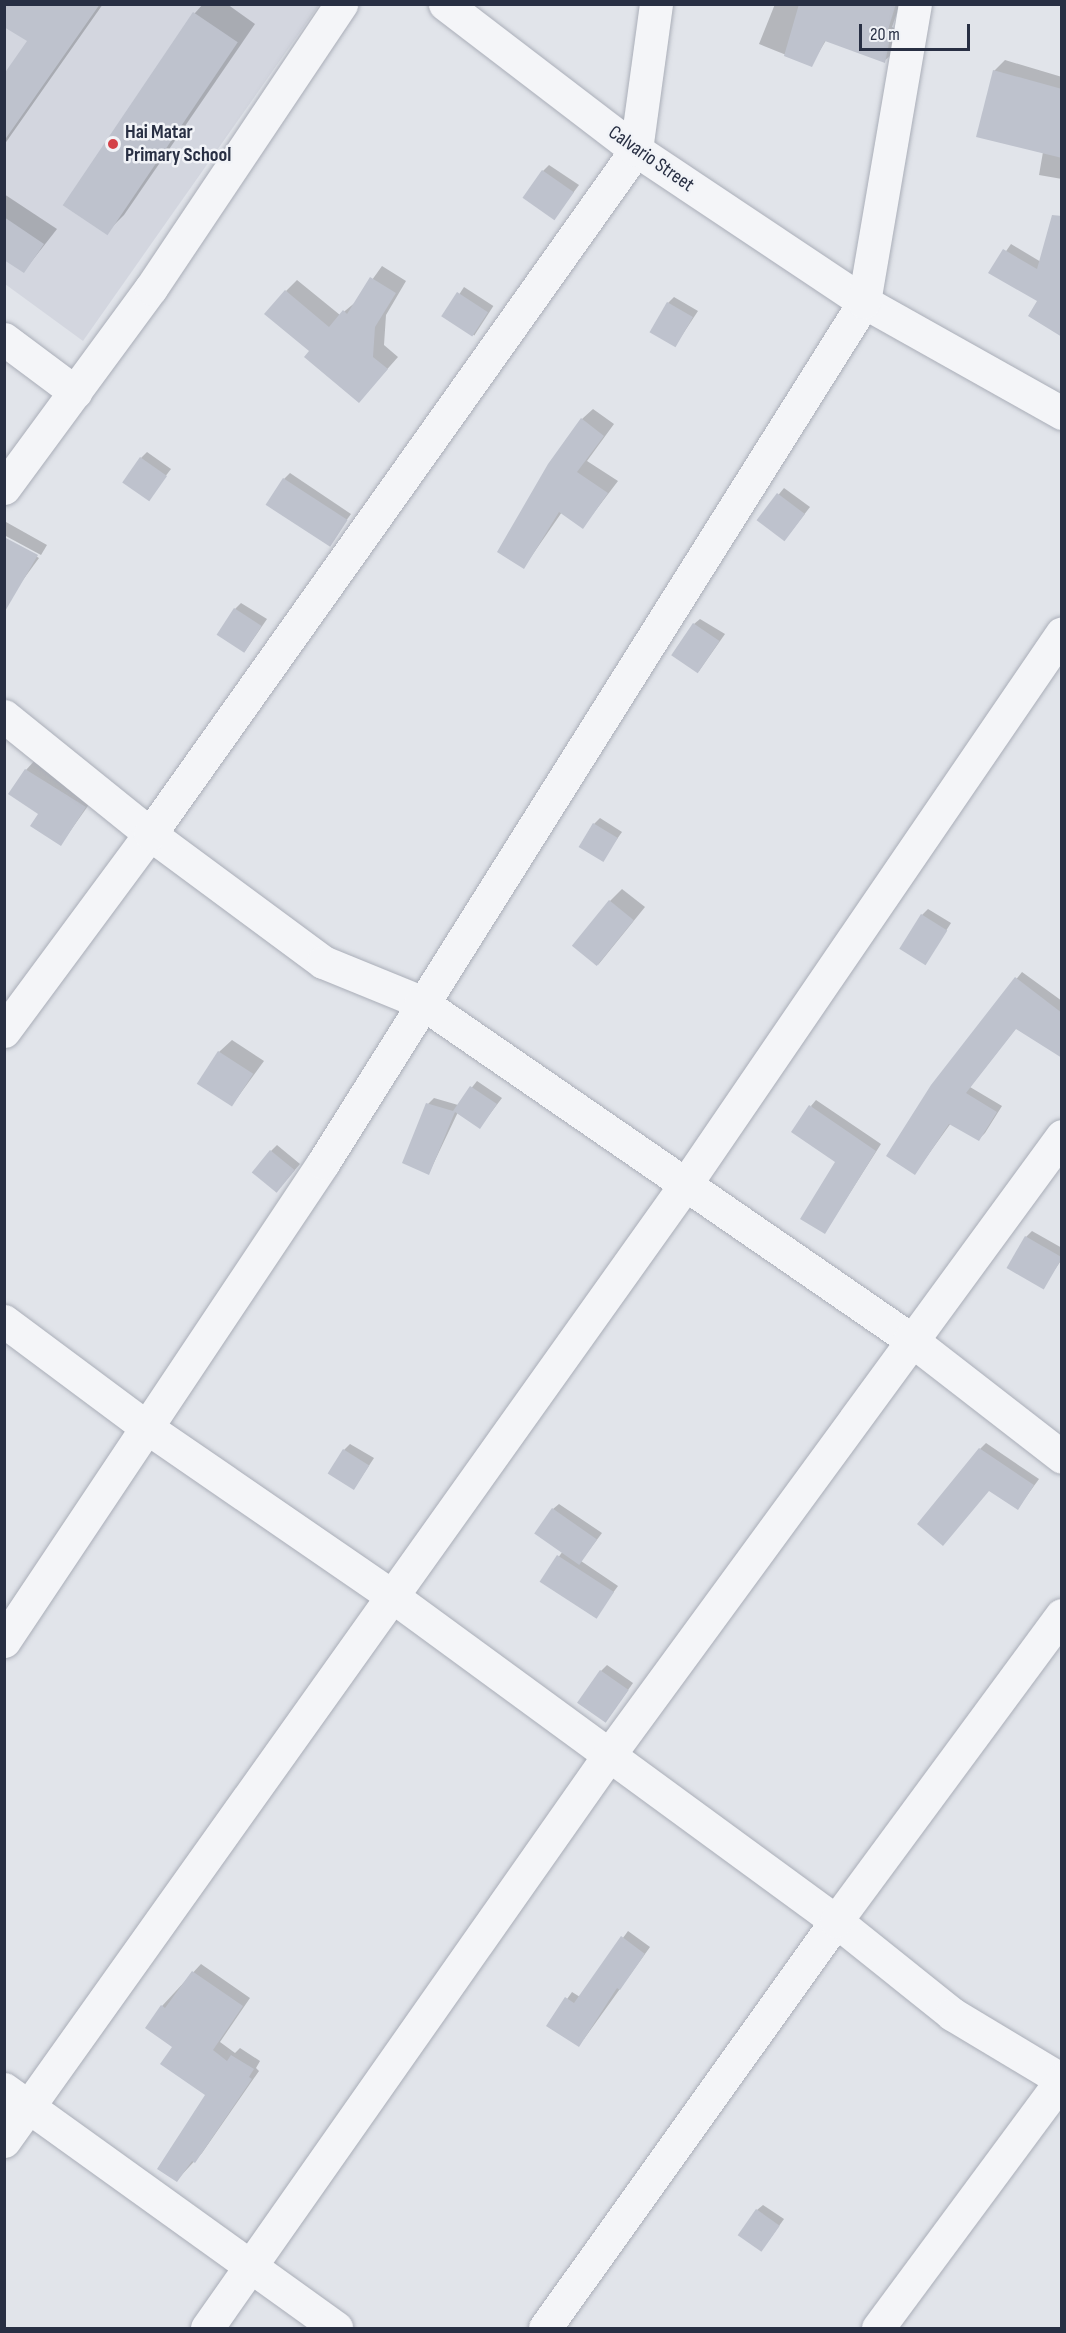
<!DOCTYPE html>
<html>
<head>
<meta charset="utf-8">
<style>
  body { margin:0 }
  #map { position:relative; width:1066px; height:2333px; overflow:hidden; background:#e1e4ea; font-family:"Sofia Sans Condensed",sans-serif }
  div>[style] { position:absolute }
  .built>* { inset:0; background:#d3d6df }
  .shadow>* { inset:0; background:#0003; transform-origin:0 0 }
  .building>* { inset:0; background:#bec2cd; transform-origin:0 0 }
  .roads { filter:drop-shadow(0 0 2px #aaaeb8) drop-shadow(0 0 2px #aaaeb8) }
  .street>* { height:33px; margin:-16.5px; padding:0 16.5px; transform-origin:16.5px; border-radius:16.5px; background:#f4f5f8 }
  .dots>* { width:16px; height:16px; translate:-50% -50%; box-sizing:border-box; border:3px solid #f1f3f7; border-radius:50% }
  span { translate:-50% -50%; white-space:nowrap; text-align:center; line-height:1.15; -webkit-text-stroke:5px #f1f3f7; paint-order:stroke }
  .poi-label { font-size:20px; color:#282f43; font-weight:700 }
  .left { translate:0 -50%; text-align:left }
  .street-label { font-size:20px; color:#282f43 }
  .frame { position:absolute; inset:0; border:6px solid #282f43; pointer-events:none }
  .scale { position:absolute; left:859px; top:24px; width:111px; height:27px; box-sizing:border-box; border:3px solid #282f43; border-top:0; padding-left:8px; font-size:18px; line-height:21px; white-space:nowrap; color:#282f43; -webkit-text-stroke:4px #f1f3f7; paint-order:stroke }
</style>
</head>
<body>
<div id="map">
  <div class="built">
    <i style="clip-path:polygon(5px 5px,319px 5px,83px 341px,5px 284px)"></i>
  </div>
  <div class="shadow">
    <i style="clip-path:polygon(7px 4px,103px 4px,4px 145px,4px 77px,29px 41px)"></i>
    <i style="clip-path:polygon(203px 4px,227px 4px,255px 24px,124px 215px,106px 233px,195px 13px)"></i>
    <i style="clip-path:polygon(775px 4px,836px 4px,836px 24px,811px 65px,759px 44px)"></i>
    <i style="clip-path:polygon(852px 4px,900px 4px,892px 27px,896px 29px,890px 56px,884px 61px)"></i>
    <i style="clip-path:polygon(1005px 60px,1062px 77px,1062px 179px,1039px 175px,1043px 152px,994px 71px)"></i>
    <i style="clip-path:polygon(549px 165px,579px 185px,555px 217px,543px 171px)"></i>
    <i style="clip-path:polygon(4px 194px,57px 229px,24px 271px,4px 258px)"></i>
    <i style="clip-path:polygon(1011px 244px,1041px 262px,1039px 300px,991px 273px)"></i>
    <i style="clip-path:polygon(382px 266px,406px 281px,386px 315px,384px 345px,398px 357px,359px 401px,311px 351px,286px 291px,297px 280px,340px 315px,357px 301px)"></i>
    <i style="left:464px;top:287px;width:35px;height:35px;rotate:33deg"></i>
    <i style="clip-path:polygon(674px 297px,698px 311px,675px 346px,668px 303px)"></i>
    <i style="clip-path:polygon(593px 409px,614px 424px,587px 461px,618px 481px,583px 527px,562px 512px,524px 567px,582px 419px)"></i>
    <i style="clip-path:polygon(147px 452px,171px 469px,148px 499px,141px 458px)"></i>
    <i style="clip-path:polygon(290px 473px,351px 514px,330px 543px,284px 479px)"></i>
    <i style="clip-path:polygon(784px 488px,810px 507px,790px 533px,759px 519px)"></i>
    <i style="clip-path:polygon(6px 522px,47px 545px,41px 555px,4px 535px)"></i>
    <i style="clip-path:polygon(4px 538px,39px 558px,20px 584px)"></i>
    <i style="clip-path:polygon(241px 603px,267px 619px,245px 651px,235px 609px)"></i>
    <i style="clip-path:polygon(700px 619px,725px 634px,699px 671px,694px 624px)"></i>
    <i style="clip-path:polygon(36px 759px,95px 796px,61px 844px,40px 814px,26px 770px)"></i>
    <i style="clip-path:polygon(600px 818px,622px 832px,602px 860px,594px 824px)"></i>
    <i style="clip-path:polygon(622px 889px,645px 907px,598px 965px,610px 901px)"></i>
    <i style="clip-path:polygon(928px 909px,951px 923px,926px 962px,922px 915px)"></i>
    <i style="clip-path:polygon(1022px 972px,1062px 1001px,1062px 1057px,1017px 1027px,970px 1087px,1002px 1106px,985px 1133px,979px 1139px,951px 1123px,915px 1173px,932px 1086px)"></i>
    <i style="clip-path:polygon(232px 1040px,264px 1061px,232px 1105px,219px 1052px)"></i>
    <i style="clip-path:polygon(477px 1081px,502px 1098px,480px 1127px,458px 1112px,429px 1173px,428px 1104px,434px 1098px,458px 1105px)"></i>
    <i style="clip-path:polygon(816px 1100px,881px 1144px,825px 1232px,837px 1162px,811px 1106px)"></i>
    <i style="clip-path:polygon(277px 1145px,300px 1164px,282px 1185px,271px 1151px)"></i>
    <i style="clip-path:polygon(1032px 1231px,1062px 1248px,1062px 1259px,1043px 1287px,1026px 1237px)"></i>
    <i style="clip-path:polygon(986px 1443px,1039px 1479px,1018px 1508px,980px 1449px)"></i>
    <i style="clip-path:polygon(350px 1444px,374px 1458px,355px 1487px,344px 1450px)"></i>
    <i style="clip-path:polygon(559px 1504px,602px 1533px,581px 1561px,618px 1586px,595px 1617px,541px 1581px,563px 1551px,553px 1509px)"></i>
    <i style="clip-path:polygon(607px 1665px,633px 1683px,606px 1721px,601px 1671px)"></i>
    <i style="clip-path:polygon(628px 1931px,650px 1947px,584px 2039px,548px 2026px,572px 1992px,580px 1997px)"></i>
    <i style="clip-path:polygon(201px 1964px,250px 1998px,220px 2042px,235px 2053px,240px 2048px,260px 2061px,256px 2068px,259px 2071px,202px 2153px,177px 2180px,207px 2094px,174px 2047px,162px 2006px)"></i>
    <i style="clip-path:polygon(763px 2205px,784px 2219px,767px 2243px,757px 2210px)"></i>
  </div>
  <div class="building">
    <i style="clip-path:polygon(4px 4px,100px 4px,4px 141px,4px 74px,27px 41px,4px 27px)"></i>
    <i style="clip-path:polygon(799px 4px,896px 4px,887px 33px,891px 34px,885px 63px,825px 41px,812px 67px,784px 56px)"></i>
    <i style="left:193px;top:12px;width:54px;height:233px;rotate:34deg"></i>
    <i style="clip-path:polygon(993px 70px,1062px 89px,1062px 158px,976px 137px)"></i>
    <i style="left:542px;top:170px;width:39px;height:34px;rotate:35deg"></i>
    <i style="clip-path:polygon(1052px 215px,1062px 216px,1062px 337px,1028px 316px,1037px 301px,988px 273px,1003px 249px,1037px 269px)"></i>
    <i style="clip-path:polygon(4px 217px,44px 244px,24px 273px,4px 260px)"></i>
    <i style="clip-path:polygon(370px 277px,396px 293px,375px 327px,373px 357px,388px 369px,359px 403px,304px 357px,309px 351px,264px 314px,285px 290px,329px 327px,343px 310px,347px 314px)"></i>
    <i style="left:457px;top:292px;width:37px;height:29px;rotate:33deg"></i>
    <i style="left:667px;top:302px;width:30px;height:35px;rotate:30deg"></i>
    <i style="clip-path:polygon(581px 418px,604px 436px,577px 472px,608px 493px,583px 529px,559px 512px,524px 569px,497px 552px,548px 464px)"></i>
    <i style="left:140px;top:457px;width:33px;height:31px;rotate:35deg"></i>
    <i style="left:283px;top:478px;width:77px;height:32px;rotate:33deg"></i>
    <i style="left:777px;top:493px;width:35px;height:34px;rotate:37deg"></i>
    <i style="clip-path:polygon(4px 537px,38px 555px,4px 613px)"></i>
    <i style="left:234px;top:608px;width:33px;height:32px;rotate:33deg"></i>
    <i style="left:693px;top:623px;width:32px;height:39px;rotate:34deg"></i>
    <i style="clip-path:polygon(25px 769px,86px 807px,61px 846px,30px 826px,38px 814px,8px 794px)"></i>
    <i style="left:593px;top:823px;width:29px;height:28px;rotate:31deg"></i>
    <i style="left:609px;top:900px;width:32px;height:59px;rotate:39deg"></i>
    <i style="left:921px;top:914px;width:31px;height:41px;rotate:32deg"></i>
    <i style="clip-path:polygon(1015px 977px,1062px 1013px,1062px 1058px,1016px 1029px,966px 1093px,997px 1112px,979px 1141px,949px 1124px,915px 1175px,886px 1156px,931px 1085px)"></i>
    <i style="left:218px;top:1051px;width:42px;height:39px;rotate:33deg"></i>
    <i style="clip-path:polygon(470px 1086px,497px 1104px,480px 1129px,455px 1112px,429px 1175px,402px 1163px,426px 1103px,453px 1111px)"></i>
    <i style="clip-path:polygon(809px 1105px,876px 1151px,825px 1234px,800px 1219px,835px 1162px,791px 1132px)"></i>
    <i style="left:270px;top:1150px;width:32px;height:29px;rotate:39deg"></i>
    <i style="left:1025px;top:1236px;width:43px;height:37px;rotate:30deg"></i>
    <i style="clip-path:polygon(979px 1448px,1034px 1485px,1018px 1510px,989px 1491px,943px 1546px,917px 1524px)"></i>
    <i style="left:343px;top:1449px;width:31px;height:29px;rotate:32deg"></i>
    <i style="left:552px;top:1508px;width:55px;height:31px;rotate:35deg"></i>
    <i style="left:557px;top:1555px;width:68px;height:32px;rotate:33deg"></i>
    <i style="left:600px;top:1670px;width:35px;height:40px;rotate:35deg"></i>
    <i style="clip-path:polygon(621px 1936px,645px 1954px,620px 1990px,617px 1988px,579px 2047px,546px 2026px,565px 1997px,574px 2003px)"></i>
    <i style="clip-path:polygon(192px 1971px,243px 2006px,213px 2050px,227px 2061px,231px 2055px,254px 2069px,249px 2077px,252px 2079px,195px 2163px,192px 2161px,177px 2182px,157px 2169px,205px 2095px,160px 2064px,172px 2047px,145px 2028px,161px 2005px,165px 2008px)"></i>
    <i style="left:756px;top:2209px;width:29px;height:32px;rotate:35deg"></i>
  </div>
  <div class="roads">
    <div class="street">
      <i style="left:445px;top:4px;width:240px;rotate:37.4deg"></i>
      <i style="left:636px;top:150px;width:274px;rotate:33.7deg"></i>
      <i style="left:864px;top:302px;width:227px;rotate:29.3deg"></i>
      <i style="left:4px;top:339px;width:89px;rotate:36.7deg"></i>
      <i style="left:4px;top:488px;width:248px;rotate:-53.7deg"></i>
      <i style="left:151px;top:288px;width:342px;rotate:-56.2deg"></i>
      <i style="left:4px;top:716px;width:188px;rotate:38.9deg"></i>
      <i style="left:150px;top:834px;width:215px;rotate:36.5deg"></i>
      <i style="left:323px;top:962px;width:106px;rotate:22.2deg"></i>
      <i style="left:421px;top:1002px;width:594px;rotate:34.57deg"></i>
      <i style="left:910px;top:1339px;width:192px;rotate:37.8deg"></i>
      <i style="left:4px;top:1031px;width:245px;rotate:-53.5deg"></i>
      <i style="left:150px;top:834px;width:839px;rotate:-54.61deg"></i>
      <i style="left:636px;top:150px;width:147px;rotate:-82.2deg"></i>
      <i style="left:4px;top:1321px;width:181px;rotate:36.7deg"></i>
      <i style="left:149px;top:1429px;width:295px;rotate:34.5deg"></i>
      <i style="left:392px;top:1596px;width:269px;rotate:36.2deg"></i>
      <i style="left:609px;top:1755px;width:281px;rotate:36.2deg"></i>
      <i style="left:836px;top:1921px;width:149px;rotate:38.7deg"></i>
      <i style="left:952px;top:2014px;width:128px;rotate:31deg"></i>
      <i style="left:4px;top:1641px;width:575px;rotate:-56.28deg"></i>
      <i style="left:323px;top:1163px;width:1017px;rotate:-57.86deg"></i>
      <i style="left:864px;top:302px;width:302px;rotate:-80.3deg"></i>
      <i style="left:4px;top:2089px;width:409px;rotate:35.7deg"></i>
      <i style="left:4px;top:2141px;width:1174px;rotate:-54.54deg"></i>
      <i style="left:685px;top:1185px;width:668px;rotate:-55.67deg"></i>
      <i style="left:207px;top:2328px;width:700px;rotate:-54.95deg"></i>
      <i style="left:609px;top:1755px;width:767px;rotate:-53.8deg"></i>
      <i style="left:545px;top:2328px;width:500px;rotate:-54.44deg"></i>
      <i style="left:836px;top:1921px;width:380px;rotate:-53.6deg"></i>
      <i style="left:878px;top:2328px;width:310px;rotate:-53.5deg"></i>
    </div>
  </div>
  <div class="dots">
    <i style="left:113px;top:144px;background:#d44148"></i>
  </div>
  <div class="poi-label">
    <span class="left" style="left:125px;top:144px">Hai Matar<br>Primary School</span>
  </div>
  <div class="street-label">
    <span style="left:651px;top:159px;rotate:35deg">Calvario Street</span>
  </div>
  <div class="frame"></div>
  <div class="scale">20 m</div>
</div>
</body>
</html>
